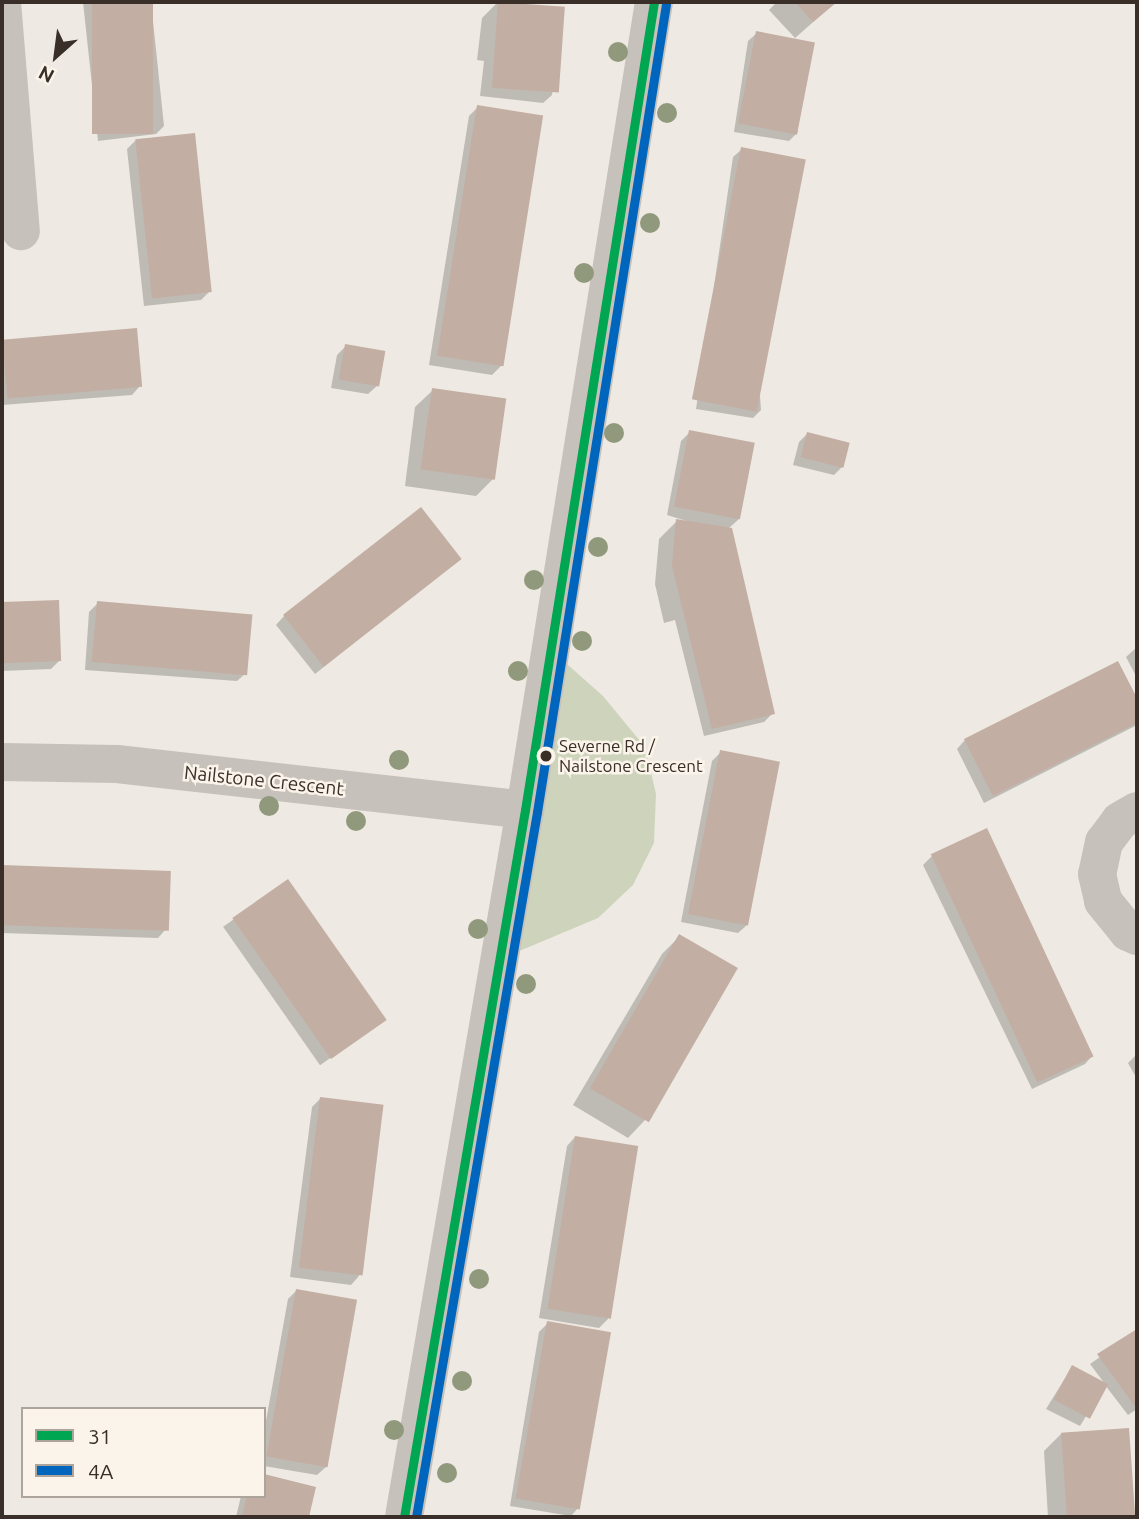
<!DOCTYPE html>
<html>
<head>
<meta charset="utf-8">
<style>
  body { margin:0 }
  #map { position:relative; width:1139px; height:1519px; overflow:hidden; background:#eee9e2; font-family:Ubuntu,sans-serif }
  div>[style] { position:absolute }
  .green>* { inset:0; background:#ced4bc }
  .shadow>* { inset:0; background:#0003; transform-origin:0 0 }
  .building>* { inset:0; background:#c3aea3; transform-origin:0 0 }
  .minor>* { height:38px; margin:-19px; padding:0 19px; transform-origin:19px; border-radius:19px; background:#c7c1bb }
  .bus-1>* { height:9px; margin:-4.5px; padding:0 4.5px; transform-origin:4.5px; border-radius:4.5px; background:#00a651 }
  .bus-2>* { height:9px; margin:-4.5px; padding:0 4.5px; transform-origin:4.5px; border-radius:4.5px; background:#0065bd }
  .trees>* { width:20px; height:20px; margin:-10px; border-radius:50%; background:#91997d }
  .dots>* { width:19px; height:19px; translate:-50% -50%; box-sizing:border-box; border:4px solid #fbf4ea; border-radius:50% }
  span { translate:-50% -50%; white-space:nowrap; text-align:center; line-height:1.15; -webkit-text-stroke:5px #fbf4ea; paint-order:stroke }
  .bus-label { font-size:17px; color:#392f28 }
  .left { translate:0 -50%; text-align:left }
  .street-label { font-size:19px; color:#392f28 }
  .frame { position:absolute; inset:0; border:4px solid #392f28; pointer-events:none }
  .legend { position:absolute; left:21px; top:1407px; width:245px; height:91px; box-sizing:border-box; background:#fbf4ea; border:2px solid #ada59c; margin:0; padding:9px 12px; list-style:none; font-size:21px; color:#392f28 }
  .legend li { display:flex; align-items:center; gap:14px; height:35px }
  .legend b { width:35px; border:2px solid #ada59c }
  .north { position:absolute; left:21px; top:21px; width:70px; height:70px; -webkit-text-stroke:5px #fbf4ea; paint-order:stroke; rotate:208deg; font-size:19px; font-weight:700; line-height:28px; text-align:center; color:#392f28 }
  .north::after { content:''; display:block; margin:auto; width:24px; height:32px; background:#392f28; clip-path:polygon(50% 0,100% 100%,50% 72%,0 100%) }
</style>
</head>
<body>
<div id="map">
  <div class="green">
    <i style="clip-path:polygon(550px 649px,603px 696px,645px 747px,656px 794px,654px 843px,633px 885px,598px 918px,500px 959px)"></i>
  </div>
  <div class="shadow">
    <i style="clip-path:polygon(83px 2px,151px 2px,164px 126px,156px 134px,98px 141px)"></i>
    <i style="clip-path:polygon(498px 2px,563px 9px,552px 95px,543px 103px,480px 96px,484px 61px,477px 60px,482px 18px)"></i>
    <i style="clip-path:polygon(777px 2px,836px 2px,795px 38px,769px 10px)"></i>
    <i style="clip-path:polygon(757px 33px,798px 132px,789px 141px,734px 132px,748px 41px)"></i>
    <i style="clip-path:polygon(478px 107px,501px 366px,492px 375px,429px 365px,469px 116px)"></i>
    <i style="clip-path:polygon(136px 140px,210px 291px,201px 300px,144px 306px,127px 149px)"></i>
    <i style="clip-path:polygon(742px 149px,761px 410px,753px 418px,696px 409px,733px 157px)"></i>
    <i style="clip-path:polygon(136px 330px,140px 386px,132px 395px,2px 405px,2px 341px)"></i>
    <i style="clip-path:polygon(346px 346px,377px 386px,368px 394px,331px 388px,337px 355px)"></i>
    <i style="clip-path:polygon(433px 390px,493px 479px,476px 496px,405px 486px,415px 407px)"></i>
    <i style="clip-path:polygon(690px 432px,739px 519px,728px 529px,773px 713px,764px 722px,704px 736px,675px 620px,664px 623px,655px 584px,659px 539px,677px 521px,700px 525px,667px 515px,681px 441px)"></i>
    <i style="clip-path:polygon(807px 434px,843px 466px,834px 475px,793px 465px,799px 442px)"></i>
    <i style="clip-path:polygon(460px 559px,315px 674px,276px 625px,284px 616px)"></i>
    <i style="clip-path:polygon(57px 601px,60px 660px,51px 669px,2px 671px,2px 603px)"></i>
    <i style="clip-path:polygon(98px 603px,246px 673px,237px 681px,85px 670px,89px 612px)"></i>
    <i style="clip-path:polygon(1137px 647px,1137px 678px,1126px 657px)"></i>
    <i style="clip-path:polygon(1118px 663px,1137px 702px,1137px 725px,984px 803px,957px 749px,965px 740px)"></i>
    <i style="clip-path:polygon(721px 752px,747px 925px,738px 933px,681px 922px,712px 761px)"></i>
    <i style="clip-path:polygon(932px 856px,1093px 1055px,1085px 1064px,1032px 1089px,923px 865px)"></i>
    <i style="clip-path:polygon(2px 866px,169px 874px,166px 929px,158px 938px,2px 933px)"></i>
    <i style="left:287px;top:882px;width:169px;height:78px;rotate:55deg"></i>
    <i style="clip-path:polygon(680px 936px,735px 969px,645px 1120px,628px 1138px,573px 1105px,662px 954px)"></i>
    <i style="clip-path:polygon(1137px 1054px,1137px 1079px,1128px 1063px)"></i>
    <i style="clip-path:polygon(320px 1099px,359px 1276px,351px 1285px,290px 1277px,312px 1107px)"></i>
    <i style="clip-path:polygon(575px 1137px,608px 1319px,599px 1328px,539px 1318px,567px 1146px)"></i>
    <i style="clip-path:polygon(296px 1291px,326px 1467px,317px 1475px,264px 1466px,264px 1432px,288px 1299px)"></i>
    <i style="clip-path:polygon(548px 1323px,579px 1507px,571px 1516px,510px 1506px,539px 1332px)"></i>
    <i style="clip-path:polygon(1137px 1331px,1137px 1409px,1128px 1415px,1105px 1385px,1080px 1426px,1046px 1409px,1072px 1367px,1105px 1384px,1090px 1364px)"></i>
    <i style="clip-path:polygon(1128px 1429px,1133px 1517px,1048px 1517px,1044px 1451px,1062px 1433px)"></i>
    <i style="clip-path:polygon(314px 1488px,307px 1517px,236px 1517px,241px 1496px)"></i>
  </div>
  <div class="building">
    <i style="left:92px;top:2px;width:61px;height:132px"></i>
    <i style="left:498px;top:2px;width:67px;height:86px;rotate:4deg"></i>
    <i style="clip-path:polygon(795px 2px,837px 2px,813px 22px)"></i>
    <i style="left:756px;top:31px;width:60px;height:94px;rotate:11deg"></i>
    <i style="left:477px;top:105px;width:67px;height:254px;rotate:9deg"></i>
    <i style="left:195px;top:133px;width:160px;height:60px;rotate:84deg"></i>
    <i style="left:741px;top:147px;width:66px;height:257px;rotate:11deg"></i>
    <i style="left:137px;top:328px;width:59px;height:135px;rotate:85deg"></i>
    <i style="left:345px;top:344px;width:41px;height:36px;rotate:10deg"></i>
    <i style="left:432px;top:388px;width:75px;height:82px;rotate:8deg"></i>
    <i style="left:689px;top:430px;width:67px;height:78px;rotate:11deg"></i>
    <i style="left:807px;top:432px;width:44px;height:26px;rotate:14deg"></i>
    <i style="left:421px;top:507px;width:66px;height:175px;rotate:52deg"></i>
    <i style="clip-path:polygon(676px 519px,732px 528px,775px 714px,712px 729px,672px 566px)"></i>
    <i style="left:59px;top:600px;width:61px;height:57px;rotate:88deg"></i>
    <i style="left:97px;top:601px;width:156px;height:61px;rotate:5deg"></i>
    <i style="clip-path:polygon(1118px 661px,1137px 698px,1137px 723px,993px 796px,964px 739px)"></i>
    <i style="left:720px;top:750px;width:61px;height:167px;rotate:11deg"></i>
    <i style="left:987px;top:828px;width:252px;height:62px;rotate:65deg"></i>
    <i style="left:2px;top:865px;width:169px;height:60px;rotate:2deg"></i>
    <i style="left:288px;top:879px;width:172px;height:68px;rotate:55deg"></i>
    <i style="left:679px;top:934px;width:68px;height:178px;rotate:30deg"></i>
    <i style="left:320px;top:1097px;width:64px;height:172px;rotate:7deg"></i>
    <i style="left:575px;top:1136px;width:64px;height:175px;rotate:9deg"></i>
    <i style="left:296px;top:1289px;width:62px;height:170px;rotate:10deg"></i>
    <i style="left:547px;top:1321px;width:65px;height:180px;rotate:10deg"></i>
    <i style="clip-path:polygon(1137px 1329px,1137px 1409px,1097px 1354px)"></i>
    <i style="left:1072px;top:1365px;width:41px;height:39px;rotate:28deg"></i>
    <i style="left:1129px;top:1428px;width:89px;height:68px;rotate:86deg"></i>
    <i style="clip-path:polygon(264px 1474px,316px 1487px,309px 1517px,242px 1517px,247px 1496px,264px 1496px)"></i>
  </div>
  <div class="minor">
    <i style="left:2px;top:2px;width:230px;rotate:85.3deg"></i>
    <i style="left:2px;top:762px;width:115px;rotate:1deg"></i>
    <i style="left:117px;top:764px;width:411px;rotate:6.4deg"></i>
    <i style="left:1137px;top:811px;width:20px;rotate:150deg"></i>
    <i style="left:1120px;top:821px;width:26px;rotate:127deg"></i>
    <i style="left:1104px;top:842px;width:33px;rotate:102deg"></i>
    <i style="left:1097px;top:874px;width:28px;rotate:77deg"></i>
    <i style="left:1103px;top:901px;width:40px;rotate:51deg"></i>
    <i style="left:1128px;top:932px;width:10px;rotate:24deg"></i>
    <i style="left:404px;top:1517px;width:717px;rotate:-80.29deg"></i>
    <i style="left:525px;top:810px;width:818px;rotate:-80.93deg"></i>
  </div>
  <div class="bus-1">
    <i style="left:404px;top:1517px;width:717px;rotate:-80.29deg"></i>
    <i style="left:525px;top:810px;width:818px;rotate:-80.93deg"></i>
  </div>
  <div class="bus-2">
    <i style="left:416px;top:1517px;width:715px;rotate:-80.26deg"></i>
    <i style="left:537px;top:812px;width:818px;rotate:-80.93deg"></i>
  </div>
  <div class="trees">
    <i style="left:618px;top:52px"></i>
    <i style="left:667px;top:113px"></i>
    <i style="left:650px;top:223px"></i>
    <i style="left:584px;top:273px"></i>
    <i style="left:614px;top:433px"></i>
    <i style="left:598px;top:547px"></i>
    <i style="left:534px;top:580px"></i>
    <i style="left:582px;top:641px"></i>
    <i style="left:518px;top:671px"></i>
    <i style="left:399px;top:760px"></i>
    <i style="left:269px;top:806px"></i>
    <i style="left:356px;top:821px"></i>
    <i style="left:478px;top:929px"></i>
    <i style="left:526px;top:984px"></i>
    <i style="left:479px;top:1279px"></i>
    <i style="left:462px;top:1381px"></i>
    <i style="left:394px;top:1430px"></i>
    <i style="left:447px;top:1473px"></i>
  </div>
  <div class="dots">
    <i style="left:546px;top:756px;background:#392f28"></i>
  </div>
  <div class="bus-label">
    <span class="left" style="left:559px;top:756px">Severne Rd /<br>Nailstone Crescent</span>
  </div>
  <div class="street-label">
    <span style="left:264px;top:781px;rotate:6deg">Nailstone Crescent</span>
  </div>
  <div class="frame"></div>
  <ul class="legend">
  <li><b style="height:9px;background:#00a651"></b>31</li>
  <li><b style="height:9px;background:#0065bd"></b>4A</li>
  </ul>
  <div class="north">N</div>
</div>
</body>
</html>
